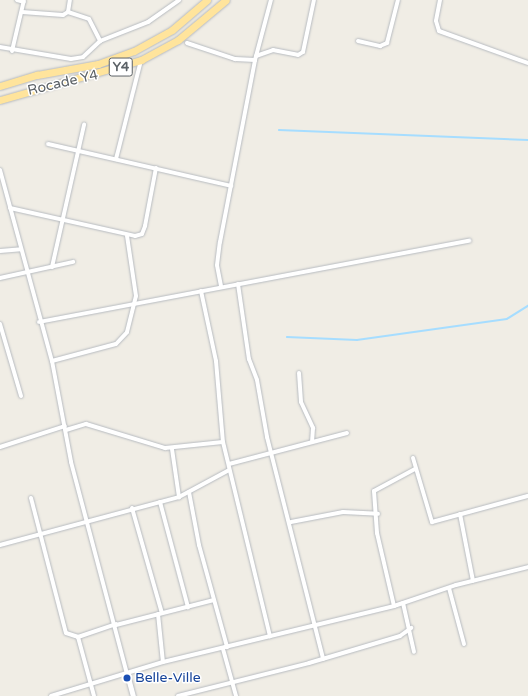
<!DOCTYPE html>
<html>
<head>
<meta charset="utf-8">
<style>
  body { margin:0 }
  #map { position:relative; width:528px; height:696px; overflow:hidden; background:#f0ede5; font-family:"Varela Round",sans-serif }
  div>[style] { position:absolute }
  .stream>* { height:1.5px; margin:-0.75px; padding:0 0.75px; transform-origin:0.75px; border-radius:0.75px; background:#a6ddff }
  .roads { filter:drop-shadow(0 0 1px #b7bbc0) drop-shadow(0 0 1px #b7bbc0) }
  .minor>* { height:4px; margin:-2px; padding:0 2px; transform-origin:2px; border-radius:2px; background:#fff }
  .tertiary>* { height:5px; margin:-2.5px; padding:0 2.5px; transform-origin:2.5px; border-radius:2.5px; background:#fff }
  .trunk>* { height:7px; margin:-3.5px; padding:0 3.5px; transform-origin:3.5px; border-radius:3.5px; background:#ffe49c }
  .dots>* { width:11px; height:11px; translate:-50% -50%; box-sizing:border-box; border:2px solid #fff; border-radius:50% }
  span { translate:-50% -50%; white-space:nowrap; text-align:center; line-height:1.15; -webkit-text-stroke:3px #fff; paint-order:stroke }
  .shield-label span { padding:1px 3px; background:#fff; border:1px solid; border-radius:3px; -webkit-text-stroke-width:0 }
  .shield-label { font-size:13px; color:#5c6267; font-weight:700 }
  .street-label { font-size:14px; color:#5c6267 }
  .transit-label { font-size:14px; color:#164399 }
  .left { translate:0 -50%; text-align:left }
</style>
</head>
<body>
<div id="map">
  <div class="stream">
    <i style="left:279px;top:130px;width:249px;rotate:2.3deg"></i>
    <i style="left:287px;top:337px;width:70px;rotate:2.5deg"></i>
    <i style="left:357px;top:340px;width:151px;rotate:-8deg"></i>
    <i style="left:507px;top:319px;width:25px;rotate:-32deg"></i>
  </div>
  <div class="roads">
    <div class="minor">
      <i style="left:17px;top:0;width:7px;rotate:16deg"></i>
      <i style="left:440px;top:0;width:21px;rotate:101deg"></i>
      <i style="left:436px;top:21px;width:10px;rotate:73deg"></i>
      <i style="left:439px;top:31px;width:95px;rotate:19.8deg"></i>
      <i style="left:22px;top:12px;width:41px;rotate:4.2deg"></i>
      <i style="left:63px;top:15px;width:6px;rotate:-31deg"></i>
      <i style="left:68px;top:12px;width:22px;rotate:18deg"></i>
      <i style="left:89px;top:19px;width:25px;rotate:63deg"></i>
      <i style="left:100px;top:41px;width:52px;rotate:-21.6deg"></i>
      <i style="left:148px;top:22px;width:38px;rotate:-35deg"></i>
      <i style="left:68px;top:12px;width:12px;rotate:-81deg"></i>
      <i style="left:358px;top:41px;width:23px;rotate:13deg"></i>
      <i style="left:380px;top:46px;width:8px;rotate:-23deg"></i>
      <i style="left:387px;top:43px;width:44px;rotate:-75.7deg"></i>
      <i style="left:187px;top:43px;width:51px;rotate:18.4deg"></i>
      <i style="left:235px;top:59px;width:20px;rotate:3deg"></i>
      <i style="left:0;top:47px;width:72px;rotate:9.6deg"></i>
      <i style="left:71px;top:59px;width:12px;rotate:-9deg"></i>
      <i style="left:83px;top:57px;width:23px;rotate:-43deg"></i>
      <i style="left:12px;top:51px;width:52px;rotate:-76.8deg"></i>
      <i style="left:256px;top:56px;width:18px;rotate:-19deg"></i>
      <i style="left:273px;top:50px;width:25px;rotate:11deg"></i>
      <i style="left:298px;top:55px;width:6px;rotate:-31deg"></i>
      <i style="left:303px;top:52px;width:53px;rotate:-78.1deg"></i>
      <i style="left:48px;top:144px;width:188px;rotate:12.9deg"></i>
      <i style="left:116px;top:159px;width:102px;rotate:-75.8deg"></i>
      <i style="left:0;top:170px;width:198px;rotate:74.8deg"></i>
      <i style="left:52px;top:361px;width:103px;rotate:79.3deg"></i>
      <i style="left:71px;top:462px;width:219px;rotate:75.2deg"></i>
      <i style="left:10px;top:208px;width:128px;rotate:12.6deg"></i>
      <i style="left:135px;top:236px;width:7px;rotate:-16deg"></i>
      <i style="left:142px;top:234px;width:9px;rotate:-69deg"></i>
      <i style="left:145px;top:226px;width:59px;rotate:-79.3deg"></i>
      <i style="left:0;top:251px;width:21px;rotate:-5deg"></i>
      <i style="left:52px;top:267px;width:146px;rotate:-77.3deg"></i>
      <i style="left:0;top:278px;width:75px;rotate:-12.4deg"></i>
      <i style="left:238px;top:284px;width:76px;rotate:81.7deg"></i>
      <i style="left:249px;top:359px;width:22px;rotate:69deg"></i>
      <i style="left:257px;top:380px;width:58px;rotate:80deg"></i>
      <i style="left:267px;top:437px;width:229px;rotate:75.8deg"></i>
      <i style="left:221px;top:286px;width:21px;rotate:-101deg"></i>
      <i style="left:217px;top:265px;width:23px;rotate:-83deg"></i>
      <i style="left:220px;top:242px;width:185px;rotate:-79.1deg"></i>
      <i style="left:255px;top:60px;width:62px;rotate:-75.1deg"></i>
      <i style="left:201px;top:291px;width:72px;rotate:77.9deg"></i>
      <i style="left:216px;top:361px;width:81px;rotate:85.1deg"></i>
      <i style="left:223px;top:442px;width:200px;rotate:76.4deg"></i>
      <i style="left:39px;top:322px;width:438px;rotate:-10.7deg"></i>
      <i style="left:0;top:324px;width:75px;rotate:73.7deg"></i>
      <i style="left:52px;top:361px;width:66px;rotate:-14.9deg"></i>
      <i style="left:116px;top:344px;width:16px;rotate:-47deg"></i>
      <i style="left:127px;top:332px;width:37px;rotate:-76deg"></i>
      <i style="left:136px;top:296px;width:61px;rotate:-98.5deg"></i>
      <i style="left:299px;top:373px;width:29px;rotate:86deg"></i>
      <i style="left:301px;top:402px;width:29px;rotate:65deg"></i>
      <i style="left:313px;top:428px;width:13px;rotate:94deg"></i>
      <i style="left:66px;top:430px;width:21px;rotate:-17deg"></i>
      <i style="left:86px;top:424px;width:83px;rotate:16.9deg"></i>
      <i style="left:165px;top:448px;width:58px;rotate:-5.9deg"></i>
      <i style="left:0;top:447px;width:68px;rotate:-17.9deg"></i>
      <i style="left:172px;top:449px;width:49px;rotate:81.7deg"></i>
      <i style="left:413px;top:458px;width:67px;rotate:73.5deg"></i>
      <i style="left:432px;top:522px;width:99px;rotate:-15.2deg"></i>
      <i style="left:229px;top:464px;width:122px;rotate:-14.7deg"></i>
      <i style="left:189px;top:492px;width:54px;rotate:79.3deg"></i>
      <i style="left:199px;top:545px;width:106px;rotate:74.6deg"></i>
      <i style="left:31px;top:498px;width:139px;rotate:75.5deg"></i>
      <i style="left:66px;top:633px;width:13px;rotate:18deg"></i>
      <i style="left:78px;top:637px;width:40px;rotate:-18.9deg"></i>
      <i style="left:160px;top:502px;width:109px;rotate:75.1deg"></i>
      <i style="left:132px;top:508px;width:109px;rotate:74.1deg"></i>
      <i style="left:460px;top:514px;width:68px;rotate:79deg"></i>
      <i style="left:291px;top:522px;width:53px;rotate:-10.9deg"></i>
      <i style="left:343px;top:512px;width:35px;rotate:3deg"></i>
      <i style="left:0;top:545px;width:185px;rotate:-15deg"></i>
      <i style="left:179px;top:497px;width:57px;rotate:-28.4deg"></i>
      <i style="left:449px;top:588px;width:58px;rotate:75deg"></i>
      <i style="left:403px;top:603px;width:50px;rotate:77.3deg"></i>
      <i style="left:394px;top:606px;width:75px;rotate:-103.1deg"></i>
      <i style="left:377px;top:533px;width:42px;rotate:-94.1deg"></i>
      <i style="left:374px;top:491px;width:47px;rotate:-28.2deg"></i>
      <i style="left:158px;top:614px;width:48px;rotate:84.1deg"></i>
      <i style="left:116px;top:625px;width:101px;rotate:-14.3deg"></i>
      <i style="left:78px;top:637px;width:61px;rotate:74.8deg"></i>
      <i style="left:223px;top:649px;width:49px;rotate:74.5deg"></i>
      <i style="left:51px;top:696px;width:117px;rotate:-16.9deg"></i>
      <i style="left:163px;top:662px;width:238px;rotate:-13.6deg"></i>
      <i style="left:394px;top:606px;width:65px;rotate:-18.7deg"></i>
      <i style="left:456px;top:585px;width:74px;rotate:-14deg"></i>
      <i style="left:178px;top:696px;width:135px;rotate:-14.1deg"></i>
      <i style="left:309px;top:663px;width:95px;rotate:-16.5deg"></i>
      <i style="left:400px;top:636px;width:14px;rotate:-36deg"></i>
    </div>
    <div class="tertiary">
      <i style="left:127px;top:674px;width:23px;rotate:75deg"></i>
    </div>
    <div class="trunk">
      <i style="left:0;top:86px;width:39px;rotate:-17deg"></i>
      <i style="left:37px;top:75px;width:62px;rotate:-10.2deg"></i>
      <i style="left:98px;top:64px;width:38px;rotate:-20deg"></i>
      <i style="left:134px;top:51px;width:43px;rotate:-28.9deg"></i>
      <i style="left:172px;top:30px;width:46px;rotate:-40.6deg"></i>
      <i style="left:0;top:100px;width:147px;rotate:-15.8deg"></i>
      <i style="left:141px;top:60px;width:42px;rotate:-28.4deg"></i>
      <i style="left:178px;top:40px;width:62px;rotate:-39.8deg"></i>
    </div>
  </div>
  <div class="dots">
    <i style="left:127px;top:678px;background:#1a4fb4"></i>
  </div>
  <div class="shield-label">
    <span style="left:121px;top:67px">Y4</span>
  </div>
  <div class="street-label">
    <span style="left:63px;top:83px;rotate:-13deg">Rocade Y4</span>
  </div>
  <div class="transit-label">
    <span class="left" style="left:135px;top:678px">Belle-Ville</span>
  </div>
</div>
</body>
</html>
